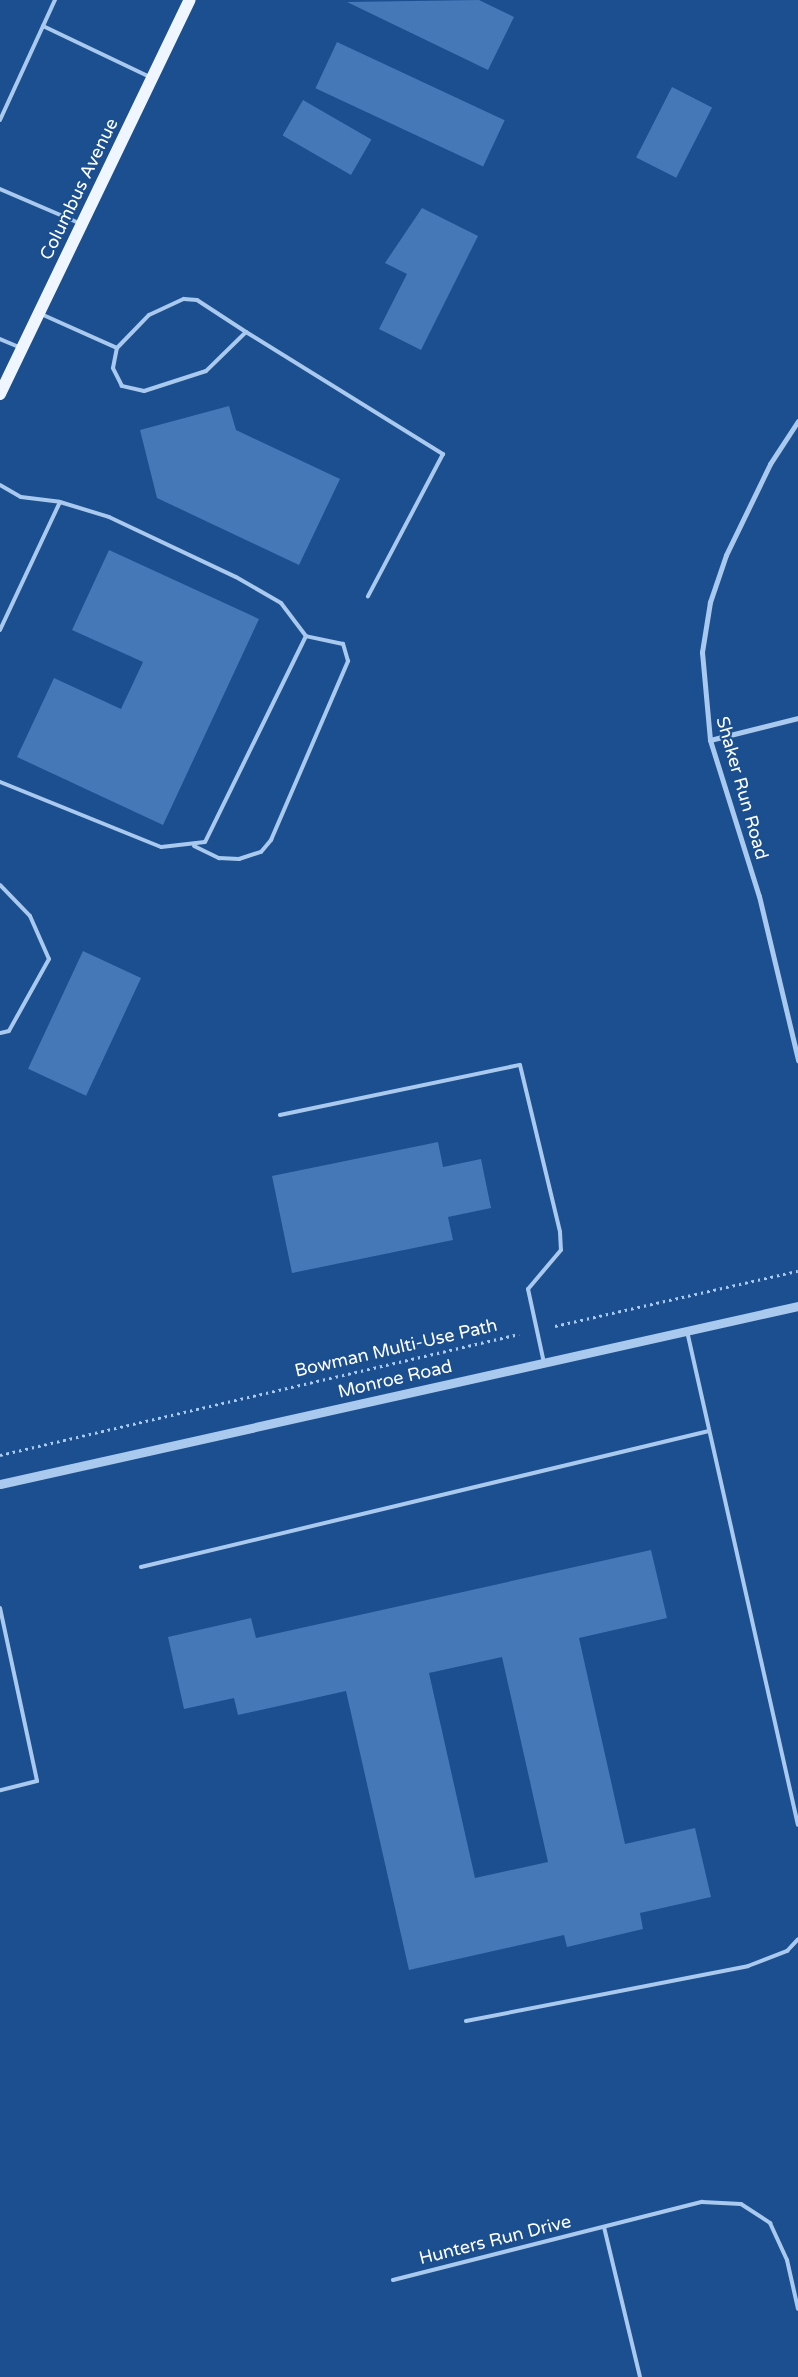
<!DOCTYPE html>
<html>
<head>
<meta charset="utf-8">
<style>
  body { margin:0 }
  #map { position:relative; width:798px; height:2377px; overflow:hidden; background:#1b4f8f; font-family:"Varela Round",sans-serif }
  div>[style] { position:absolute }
  .building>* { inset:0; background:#4478b7; transform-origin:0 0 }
  .path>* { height:3px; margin-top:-1.5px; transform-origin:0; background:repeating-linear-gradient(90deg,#a9c9ee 0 2.5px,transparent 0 6.5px) }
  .service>* { height:4px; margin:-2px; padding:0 2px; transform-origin:2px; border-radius:2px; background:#a9c9ee }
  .minor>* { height:5px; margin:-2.5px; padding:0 2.5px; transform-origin:2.5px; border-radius:2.5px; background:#a9c9ee }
  .tertiary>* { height:9px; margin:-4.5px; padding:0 4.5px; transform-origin:4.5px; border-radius:4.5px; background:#a9c9ee }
  .primary>* { height:12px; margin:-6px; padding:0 6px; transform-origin:6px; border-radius:6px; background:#f0f6ff }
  span { translate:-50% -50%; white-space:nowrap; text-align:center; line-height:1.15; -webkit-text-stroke:4px #1b4f8f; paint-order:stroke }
  .street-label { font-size:18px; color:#fff }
</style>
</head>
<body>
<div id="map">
  <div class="building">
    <i style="clip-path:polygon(479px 0,514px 17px,488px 70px,347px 2px)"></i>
    <i style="left:337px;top:42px;width:185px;height:51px;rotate:25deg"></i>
    <i style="left:672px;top:87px;width:45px;height:79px;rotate:27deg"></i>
    <i style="left:303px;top:100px;width:79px;height:41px;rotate:30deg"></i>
    <i style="clip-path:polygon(422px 208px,478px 236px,421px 350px,379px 329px,407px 274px,385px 263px)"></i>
    <i style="clip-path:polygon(229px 406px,236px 430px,340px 479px,299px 565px,157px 498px,140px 430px)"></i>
    <i style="clip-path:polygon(109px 550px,259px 619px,163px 825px,17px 757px,54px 678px,121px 709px,143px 662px,72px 630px)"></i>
    <i style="left:83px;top:951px;width:64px;height:130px;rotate:25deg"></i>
    <i style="clip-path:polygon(438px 1142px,443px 1167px,481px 1159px,491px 1208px,448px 1217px,453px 1240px,292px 1273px,272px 1176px)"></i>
    <i style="clip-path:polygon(evenodd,651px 1550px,667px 1618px,579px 1638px,625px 1844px,695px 1828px,711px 1897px,640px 1913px,643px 1929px,567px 1947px,564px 1935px,409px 1970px,346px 1691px,238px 1715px,234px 1698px,184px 1709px,168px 1637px,251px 1618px,256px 1638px,651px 1550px,502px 1657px,548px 1862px,475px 1878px,429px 1673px,502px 1657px)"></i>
  </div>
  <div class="path">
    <i style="left:555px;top:1326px;width:249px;rotate:-12.8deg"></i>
    <i style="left:0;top:1455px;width:533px;rotate:-13.12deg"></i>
  </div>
  <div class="service">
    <i style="left:43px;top:26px;width:119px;rotate:25.5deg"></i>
    <i style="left:0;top:120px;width:132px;rotate:-65.4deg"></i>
    <i style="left:0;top:189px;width:86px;rotate:23.3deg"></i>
    <i style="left:184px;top:299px;width:13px;rotate:4deg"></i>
    <i style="left:197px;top:300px;width:59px;rotate:33.1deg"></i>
    <i style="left:246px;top:332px;width:56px;rotate:135.7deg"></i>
    <i style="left:206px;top:371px;width:65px;rotate:162.1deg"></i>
    <i style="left:144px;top:391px;width:23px;rotate:-167deg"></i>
    <i style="left:122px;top:386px;width:20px;rotate:-117deg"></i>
    <i style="left:113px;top:368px;width:20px;rotate:-79deg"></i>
    <i style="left:117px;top:348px;width:46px;rotate:-45.9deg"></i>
    <i style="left:149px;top:315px;width:38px;rotate:-25deg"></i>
    <i style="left:41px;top:314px;width:83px;rotate:24.1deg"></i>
    <i style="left:246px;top:332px;width:232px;rotate:31.8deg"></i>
    <i style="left:443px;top:454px;width:161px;rotate:117.8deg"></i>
    <i style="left:0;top:339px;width:23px;rotate:23deg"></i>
    <i style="left:0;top:485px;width:24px;rotate:30deg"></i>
    <i style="left:21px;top:497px;width:39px;rotate:7deg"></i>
    <i style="left:60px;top:502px;width:51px;rotate:17deg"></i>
    <i style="left:109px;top:517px;width:140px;rotate:25.3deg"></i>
    <i style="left:236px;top:577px;width:52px;rotate:30deg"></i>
    <i style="left:281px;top:603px;width:41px;rotate:52.9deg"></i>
    <i style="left:306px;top:636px;width:229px;rotate:116.1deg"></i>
    <i style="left:205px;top:842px;width:44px;rotate:173.5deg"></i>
    <i style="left:161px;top:847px;width:174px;rotate:-158deg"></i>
    <i style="left:0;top:630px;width:141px;rotate:-64.9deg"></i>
    <i style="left:194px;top:846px;width:28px;rotate:26deg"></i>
    <i style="left:219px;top:858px;width:20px;rotate:3deg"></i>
    <i style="left:239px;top:859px;width:23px;rotate:-18deg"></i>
    <i style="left:261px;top:852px;width:16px;rotate:-50deg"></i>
    <i style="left:271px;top:840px;width:195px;rotate:-66.7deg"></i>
    <i style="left:348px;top:661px;width:18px;rotate:-106deg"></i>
    <i style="left:343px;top:644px;width:38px;rotate:-168deg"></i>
    <i style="left:0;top:885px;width:43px;rotate:45.9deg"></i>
    <i style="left:30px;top:916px;width:47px;rotate:66.2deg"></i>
    <i style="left:49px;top:959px;width:82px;rotate:119.1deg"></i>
    <i style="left:9px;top:1031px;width:9px;rotate:167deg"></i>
    <i style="left:280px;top:1115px;width:245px;rotate:-11.8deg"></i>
    <i style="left:520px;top:1065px;width:172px;rotate:76.5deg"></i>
    <i style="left:560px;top:1232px;width:18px;rotate:87deg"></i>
    <i style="left:561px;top:1250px;width:51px;rotate:130.2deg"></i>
    <i style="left:528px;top:1289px;width:76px;rotate:77.8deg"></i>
    <i style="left:687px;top:1331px;width:506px;rotate:77.34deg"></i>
    <i style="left:141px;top:1567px;width:584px;rotate:-13.47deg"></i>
    <i style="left:0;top:1608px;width:177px;rotate:77.9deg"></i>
    <i style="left:37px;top:1781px;width:38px;rotate:166deg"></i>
    <i style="left:466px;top:2021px;width:287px;rotate:-11deg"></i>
    <i style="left:748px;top:1966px;width:42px;rotate:-21deg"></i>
    <i style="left:787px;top:1951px;width:16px;rotate:-47deg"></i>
    <i style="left:604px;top:2227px;width:154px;rotate:76.5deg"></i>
    <i style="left:393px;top:2280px;width:319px;rotate:-14.2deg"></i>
    <i style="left:702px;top:2202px;width:39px;rotate:3deg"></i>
    <i style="left:741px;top:2204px;width:35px;rotate:33deg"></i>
    <i style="left:770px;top:2223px;width:41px;rotate:65.3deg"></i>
    <i style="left:787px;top:2260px;width:50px;rotate:77.3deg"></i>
  </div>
  <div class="minor">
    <i style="left:798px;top:421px;width:51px;rotate:123.1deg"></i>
    <i style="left:770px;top:464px;width:101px;rotate:115.8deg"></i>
    <i style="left:726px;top:555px;width:50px;rotate:108.8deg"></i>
    <i style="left:710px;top:602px;width:51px;rotate:99.1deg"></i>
    <i style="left:702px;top:652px;width:88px;rotate:84.8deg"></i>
    <i style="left:710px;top:740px;width:164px;rotate:72.6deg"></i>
    <i style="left:759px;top:896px;width:169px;rotate:76.6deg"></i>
    <i style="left:710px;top:740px;width:91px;rotate:-14deg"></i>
  </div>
  <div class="tertiary">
    <i style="left:0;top:1484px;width:818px;rotate:-12.57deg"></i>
  </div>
  <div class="primary">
    <i style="left:0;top:394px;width:437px;rotate:-64.3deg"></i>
  </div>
  <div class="street-label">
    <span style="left:79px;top:189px;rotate:-64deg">Columbus Avenue</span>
    <span style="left:742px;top:788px;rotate:74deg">Shaker Run Road</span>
    <span style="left:396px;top:1348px;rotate:-13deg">Bowman Multi-Use Path</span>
    <span style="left:395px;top:1379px;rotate:-13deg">Monroe Road</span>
    <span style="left:495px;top:2240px;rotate:-14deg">Hunters Run Drive</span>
  </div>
</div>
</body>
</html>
